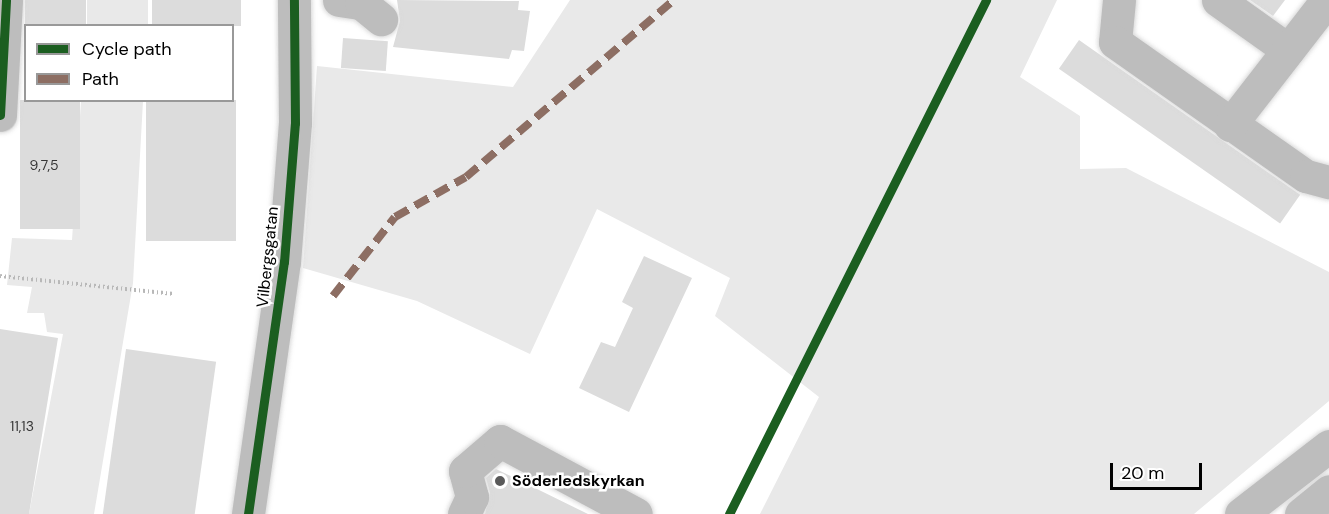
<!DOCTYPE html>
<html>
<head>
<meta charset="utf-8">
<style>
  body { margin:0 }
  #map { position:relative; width:1329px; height:514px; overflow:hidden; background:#fff; font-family:"DM Sans",sans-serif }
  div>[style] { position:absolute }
  .green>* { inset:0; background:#e9e9e9; transform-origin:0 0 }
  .building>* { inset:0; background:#dcdcdc; transform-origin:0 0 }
  .path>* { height:4px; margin-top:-2px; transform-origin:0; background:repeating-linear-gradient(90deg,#b8b8b8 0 1.5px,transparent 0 4.5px) }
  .roads { filter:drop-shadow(0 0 2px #dbdbdb) drop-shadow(0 0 2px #dbdbdb) }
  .minor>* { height:33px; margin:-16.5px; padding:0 16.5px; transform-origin:16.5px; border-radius:16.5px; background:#bdbdbd }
  .highway>* { height:33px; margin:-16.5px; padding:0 16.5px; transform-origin:16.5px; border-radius:16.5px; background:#bdbdbd }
  .quiet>* { height:8px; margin-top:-4px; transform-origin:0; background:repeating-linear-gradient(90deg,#8d6e63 0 15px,transparent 0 23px) }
  .cycleway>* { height:9px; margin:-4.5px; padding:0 4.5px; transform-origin:4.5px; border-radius:4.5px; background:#1b5e20 }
  .dots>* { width:16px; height:16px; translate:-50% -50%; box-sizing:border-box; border:3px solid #fff; border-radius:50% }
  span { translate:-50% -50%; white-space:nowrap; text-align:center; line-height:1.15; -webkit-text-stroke:5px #fff; paint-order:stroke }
  .number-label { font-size:14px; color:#373737 }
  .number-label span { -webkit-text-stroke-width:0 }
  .street-label { font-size:16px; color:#000 }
  .poi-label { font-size:16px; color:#000; font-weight:700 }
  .left { translate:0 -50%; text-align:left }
  .legend { position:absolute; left:24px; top:24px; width:210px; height:78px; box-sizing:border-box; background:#fff; border:2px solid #999; margin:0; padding:8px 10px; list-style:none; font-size:18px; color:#000 }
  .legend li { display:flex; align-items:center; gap:12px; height:30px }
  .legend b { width:30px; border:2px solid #999 }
  .scale { position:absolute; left:1110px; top:463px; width:92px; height:27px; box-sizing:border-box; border:3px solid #000; border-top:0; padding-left:8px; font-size:18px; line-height:21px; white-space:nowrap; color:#000; -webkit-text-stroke:4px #fff; paint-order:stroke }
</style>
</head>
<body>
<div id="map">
  <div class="green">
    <i style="left:87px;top:0;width:61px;height:25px"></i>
    <i style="clip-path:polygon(570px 0,1057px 0,1020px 77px,1080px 116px,1080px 169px,1126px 168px,1329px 272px,1329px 401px,1194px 514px,760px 514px,819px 397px,715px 316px,730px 278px,597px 209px,530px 354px,417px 301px,303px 268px,317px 66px,513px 87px)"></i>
    <i style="clip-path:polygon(81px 101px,143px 101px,133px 283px,94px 514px,29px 514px,63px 334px,47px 332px,44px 313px,27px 313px,32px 287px,7px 285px,12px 238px,72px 240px)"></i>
  </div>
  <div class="building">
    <i style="left:25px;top:0;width:61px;height:26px"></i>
    <i style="left:152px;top:0;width:89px;height:26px"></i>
    <i style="clip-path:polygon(397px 0,519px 1px,518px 10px,530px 11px,524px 51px,512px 50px,509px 59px,393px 47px,400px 21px)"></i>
    <i style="clip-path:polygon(1250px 0,1285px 0,1273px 16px)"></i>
    <i style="left:343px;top:38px;width:45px;height:30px;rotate:4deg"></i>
    <i style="left:1079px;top:40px;width:270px;height:35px;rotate:35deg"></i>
    <i style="left:20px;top:100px;width:60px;height:129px"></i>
    <i style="left:146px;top:100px;width:90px;height:141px"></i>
    <i style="clip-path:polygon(644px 256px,692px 278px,629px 412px,579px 388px,601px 342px,615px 347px,633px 308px,622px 302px)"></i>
    <i style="clip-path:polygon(0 329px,58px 338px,29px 514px,0 514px)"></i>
    <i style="left:126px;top:349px;width:91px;height:167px;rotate:8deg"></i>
    <i style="clip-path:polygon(496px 469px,588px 514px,485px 514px,490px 493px,486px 478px)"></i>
  </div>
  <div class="path">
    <i style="left:0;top:276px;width:175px;rotate:5.9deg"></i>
  </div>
  <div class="roads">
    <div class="minor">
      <i style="left:339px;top:0;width:22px;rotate:8deg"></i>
      <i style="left:361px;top:3px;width:26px;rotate:39deg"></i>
      <i style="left:1119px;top:0;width:42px;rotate:95.4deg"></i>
      <i style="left:1115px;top:42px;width:233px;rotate:35.1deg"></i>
      <i style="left:1306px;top:176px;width:24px;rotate:15deg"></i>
      <i style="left:1218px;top:0;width:86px;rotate:35.5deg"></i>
      <i style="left:0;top:115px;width:115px;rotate:-87deg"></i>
      <i style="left:1230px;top:125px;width:158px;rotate:-52.2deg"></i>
      <i style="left:248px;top:514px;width:255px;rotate:-81.9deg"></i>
      <i style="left:284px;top:262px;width:139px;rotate:-85.5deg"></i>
      <i style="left:295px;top:123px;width:123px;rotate:-90.5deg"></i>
      <i style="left:464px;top:514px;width:19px;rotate:-65deg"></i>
      <i style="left:472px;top:497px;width:27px;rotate:-105deg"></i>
      <i style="left:465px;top:471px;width:46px;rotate:-40.6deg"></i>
      <i style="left:500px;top:441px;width:154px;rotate:28.2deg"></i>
    </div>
    <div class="highway">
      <i style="left:1241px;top:514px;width:111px;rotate:-37.7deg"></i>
      <i style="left:1301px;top:514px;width:36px;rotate:-39deg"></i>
    </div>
  </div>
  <div class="quiet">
    <i style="left:333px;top:296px;width:100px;rotate:-51.9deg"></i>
    <i style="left:395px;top:217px;width:81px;rotate:-29.4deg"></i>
    <i style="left:466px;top:177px;width:273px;rotate:-40.4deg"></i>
  </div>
  <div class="cycleway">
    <i style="left:0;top:115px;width:115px;rotate:-87deg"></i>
    <i style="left:248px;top:514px;width:255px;rotate:-81.9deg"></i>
    <i style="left:284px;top:262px;width:139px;rotate:-85.5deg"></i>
    <i style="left:295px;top:123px;width:123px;rotate:-90.5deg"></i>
    <i style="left:729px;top:514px;width:575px;rotate:-63.43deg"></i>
  </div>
  <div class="dots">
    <i style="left:500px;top:481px;background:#595959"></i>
  </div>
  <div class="number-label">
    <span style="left:44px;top:165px">9,7,5</span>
    <span style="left:22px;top:426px">11,13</span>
  </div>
  <div class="street-label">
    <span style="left:268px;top:257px;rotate:-84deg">Vilbergsgatan</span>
  </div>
  <div class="poi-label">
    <span class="left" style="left:512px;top:481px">Söderledskyrkan</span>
  </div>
  <ul class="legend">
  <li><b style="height:8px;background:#1b5e20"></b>Cycle path</li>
  <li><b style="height:8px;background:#8d6e63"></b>Path</li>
  </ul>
  <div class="scale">20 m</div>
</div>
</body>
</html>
